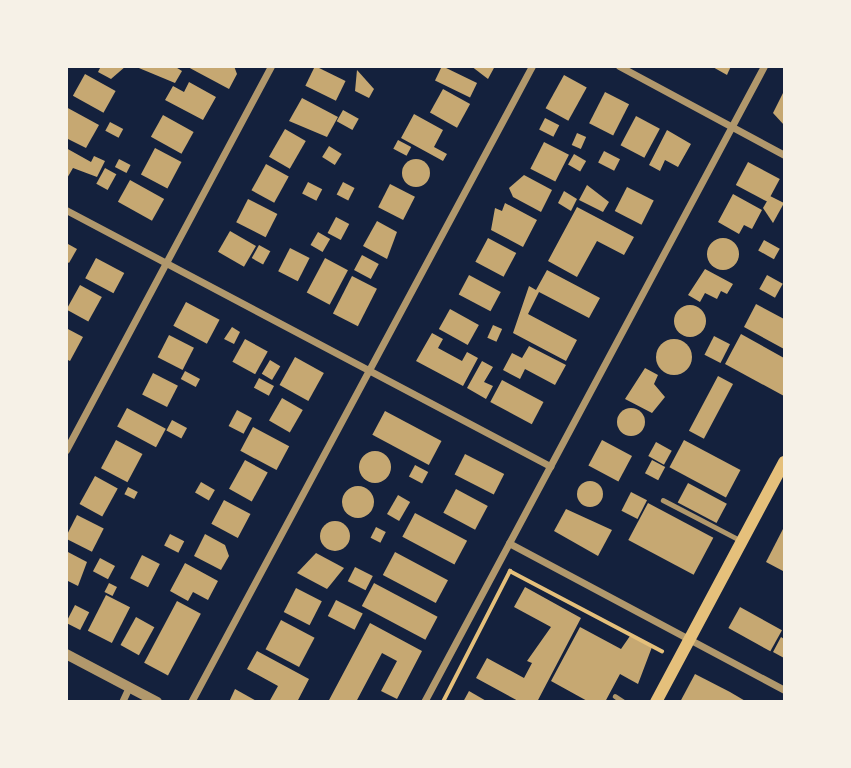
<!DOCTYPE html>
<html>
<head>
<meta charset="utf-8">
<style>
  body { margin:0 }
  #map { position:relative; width:851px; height:768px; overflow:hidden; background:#14213d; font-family:Raleway,sans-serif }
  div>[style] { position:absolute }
  .building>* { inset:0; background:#c6a872; transform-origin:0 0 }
  .round { border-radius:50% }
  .path>* { height:3.5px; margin:-1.75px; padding:0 1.75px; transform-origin:1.75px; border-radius:1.75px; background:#e5c07b }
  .service>* { height:4.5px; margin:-2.25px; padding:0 2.25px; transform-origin:2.25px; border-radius:2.25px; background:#b1986c }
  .minor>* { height:7px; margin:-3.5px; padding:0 3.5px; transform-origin:3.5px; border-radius:3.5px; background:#b1986c }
  .tertiary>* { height:10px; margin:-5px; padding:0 5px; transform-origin:5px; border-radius:5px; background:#b1986c }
  .secondary>* { height:12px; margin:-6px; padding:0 6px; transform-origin:6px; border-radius:6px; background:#e5c07b }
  span { translate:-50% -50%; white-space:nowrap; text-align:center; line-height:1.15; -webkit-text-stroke:5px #f6f1e7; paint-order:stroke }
  .frame { position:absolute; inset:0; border:68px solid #f6f1e7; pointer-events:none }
</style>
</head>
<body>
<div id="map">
  <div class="building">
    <i style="clip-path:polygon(101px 66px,126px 66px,111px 79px,98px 72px)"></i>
    <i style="clip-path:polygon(134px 66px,174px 66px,182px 71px,175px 83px)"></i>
    <i style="clip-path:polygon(186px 66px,234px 66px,237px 74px,229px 89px)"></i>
    <i style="left:315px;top:66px;width:34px;height:22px;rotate:26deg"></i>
    <i style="left:442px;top:66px;width:39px;height:16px;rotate:26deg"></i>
    <i style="clip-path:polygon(471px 66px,495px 66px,488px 79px)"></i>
    <i style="clip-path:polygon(711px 66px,731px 66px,727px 75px)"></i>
    <i style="clip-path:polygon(357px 70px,374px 89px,369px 98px,355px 91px)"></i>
    <i style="left:85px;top:74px;width:35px;height:25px;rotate:29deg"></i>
    <i style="left:564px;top:75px;width:26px;height:38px;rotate:29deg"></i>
    <i style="clip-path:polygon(189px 82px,216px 97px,203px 120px,165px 100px,173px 86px,184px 92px)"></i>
    <i style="left:443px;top:89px;width:31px;height:27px;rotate:29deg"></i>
    <i style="clip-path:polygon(784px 91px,784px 125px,773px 113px)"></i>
    <i style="left:605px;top:92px;width:27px;height:35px;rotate:27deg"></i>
    <i style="clip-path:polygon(302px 98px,338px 117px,327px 137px,289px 121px)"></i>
    <i style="clip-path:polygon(66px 107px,99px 125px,86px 148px,66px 138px)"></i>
    <i style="left:343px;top:110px;width:18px;height:13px;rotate:29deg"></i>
    <i style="clip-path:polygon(414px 114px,443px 130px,434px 147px,447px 154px,443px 161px,401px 138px)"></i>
    <i style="left:163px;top:115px;width:35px;height:25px;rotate:29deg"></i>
    <i style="left:636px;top:116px;width:27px;height:33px;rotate:28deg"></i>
    <i style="left:545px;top:118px;width:16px;height:13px;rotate:27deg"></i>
    <i style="left:110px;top:122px;width:15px;height:10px;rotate:28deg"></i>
    <i style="left:285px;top:129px;width:24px;height:32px;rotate:30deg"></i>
    <i style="clip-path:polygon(667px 130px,691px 144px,678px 167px,665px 160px,660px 171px,649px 165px)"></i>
    <i style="left:577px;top:133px;width:10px;height:13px;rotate:24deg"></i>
    <i style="left:398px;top:140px;width:15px;height:10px;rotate:28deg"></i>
    <i style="left:544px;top:142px;width:28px;height:30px;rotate:27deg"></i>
    <i style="left:329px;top:146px;width:15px;height:13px;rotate:32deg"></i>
    <i style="clip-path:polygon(66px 148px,91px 162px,94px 156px,105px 161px,97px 177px,73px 168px,66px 180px)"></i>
    <i style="left:155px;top:148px;width:30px;height:30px;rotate:28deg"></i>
    <i style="left:604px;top:151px;width:18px;height:13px;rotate:27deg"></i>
    <i style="left:574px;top:154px;width:14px;height:12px;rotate:30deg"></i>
    <i class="round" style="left:402px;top:159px;width:28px;height:28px"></i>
    <i style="left:119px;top:159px;width:13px;height:9px;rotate:27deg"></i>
    <i style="left:748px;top:162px;width:36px;height:26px;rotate:28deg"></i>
    <i style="left:266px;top:164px;width:26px;height:30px;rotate:29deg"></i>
    <i style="left:105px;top:168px;width:13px;height:18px;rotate:29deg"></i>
    <i style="clip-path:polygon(524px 175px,552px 190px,541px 212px,513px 197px,509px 188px)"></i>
    <i style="left:130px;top:180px;width:39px;height:25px;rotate:29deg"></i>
    <i style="left:308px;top:182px;width:16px;height:13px;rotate:27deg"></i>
    <i style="left:343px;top:182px;width:13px;height:14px;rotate:27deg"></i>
    <i style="left:390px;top:184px;width:28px;height:26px;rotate:27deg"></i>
    <i style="clip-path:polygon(587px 185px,609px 202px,603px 212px,579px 200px)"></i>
    <i style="left:627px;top:187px;width:30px;height:27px;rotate:27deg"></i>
    <i style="clip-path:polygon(564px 191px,577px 199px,571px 211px,558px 203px)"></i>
    <i style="clip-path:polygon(733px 194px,762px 210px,752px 229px,744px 225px,739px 234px,718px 222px)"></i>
    <i style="clip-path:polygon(770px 196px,784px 203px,773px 223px,763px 208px)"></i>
    <i style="left:248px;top:199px;width:33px;height:26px;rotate:27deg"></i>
    <i style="clip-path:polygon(505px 203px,537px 220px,523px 247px,491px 230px,495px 208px,502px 211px)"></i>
    <i style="clip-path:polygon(577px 207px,634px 237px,624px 255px,597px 241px,577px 277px,548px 261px)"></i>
    <i style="left:336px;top:217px;width:15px;height:18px;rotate:28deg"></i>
    <i style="clip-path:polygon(377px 221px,397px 232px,387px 259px,363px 246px)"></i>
    <i style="left:230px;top:231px;width:30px;height:24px;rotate:30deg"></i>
    <i style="left:318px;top:232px;width:14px;height:15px;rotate:30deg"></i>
    <i class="round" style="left:707px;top:238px;width:32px;height:32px"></i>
    <i style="left:488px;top:238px;width:32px;height:27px;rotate:28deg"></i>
    <i style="left:764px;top:240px;width:18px;height:12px;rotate:29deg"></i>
    <i style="clip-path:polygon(68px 244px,77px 249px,69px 263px,66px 261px)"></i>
    <i style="left:259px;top:245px;width:13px;height:15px;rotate:29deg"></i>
    <i style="left:290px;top:248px;width:22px;height:26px;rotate:27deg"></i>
    <i style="left:362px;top:255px;width:19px;height:17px;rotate:28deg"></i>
    <i style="left:96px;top:258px;width:32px;height:23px;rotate:28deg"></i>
    <i style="left:325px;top:258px;width:26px;height:39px;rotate:28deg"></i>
    <i style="clip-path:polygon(705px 269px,733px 284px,727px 294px,721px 291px,717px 299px,705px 293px,700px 302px,688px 295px)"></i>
    <i style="clip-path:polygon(547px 270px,600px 298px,589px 318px,539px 292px,528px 314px,577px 340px,566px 361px,513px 333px,529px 286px,536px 290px)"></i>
    <i style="left:469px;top:275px;width:36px;height:22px;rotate:28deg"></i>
    <i style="left:767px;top:275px;width:18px;height:16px;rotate:29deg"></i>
    <i style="left:352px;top:276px;width:28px;height:42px;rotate:27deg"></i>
    <i style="left:80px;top:285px;width:25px;height:28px;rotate:29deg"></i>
    <i style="left:186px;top:302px;width:38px;height:27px;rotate:28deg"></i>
    <i style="clip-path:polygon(756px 304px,784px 319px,784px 349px,744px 327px)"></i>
    <i class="round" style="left:674px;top:305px;width:32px;height:32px"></i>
    <i style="left:450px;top:309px;width:33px;height:23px;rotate:29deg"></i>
    <i style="left:493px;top:325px;width:10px;height:14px;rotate:24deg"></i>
    <i style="clip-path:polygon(232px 327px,240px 332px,234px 344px,224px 339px)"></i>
    <i style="clip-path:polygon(66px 328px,83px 337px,70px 361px,66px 359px)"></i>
    <i style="clip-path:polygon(432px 333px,443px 339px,438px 348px,462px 361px,467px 352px,478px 358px,463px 386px,416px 361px)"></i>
    <i style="clip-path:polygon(741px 334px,784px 358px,784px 396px,725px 364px)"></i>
    <i style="left:169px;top:335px;width:28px;height:25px;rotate:27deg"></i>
    <i style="left:714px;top:336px;width:18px;height:21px;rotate:27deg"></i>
    <i style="left:245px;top:339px;width:26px;height:26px;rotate:29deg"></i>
    <i class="round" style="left:656px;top:339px;width:36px;height:36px"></i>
    <i style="clip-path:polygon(529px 346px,566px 365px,555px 385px,525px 369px,520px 379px,503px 370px,512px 353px,522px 358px)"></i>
    <i style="left:295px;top:357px;width:33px;height:32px;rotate:29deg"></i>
    <i style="left:270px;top:360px;width:12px;height:16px;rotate:31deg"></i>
    <i style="clip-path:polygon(482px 361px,493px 367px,484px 382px,493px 386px,486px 399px,467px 388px)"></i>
    <i style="clip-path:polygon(645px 368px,658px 375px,654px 384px,665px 397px,652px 413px,625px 399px)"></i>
    <i style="left:185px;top:371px;width:17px;height:9px;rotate:28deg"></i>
    <i style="left:153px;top:373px;width:28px;height:24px;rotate:27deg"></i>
    <i style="left:718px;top:376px;width:17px;height:62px;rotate:28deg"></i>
    <i style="left:259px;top:378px;width:17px;height:11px;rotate:28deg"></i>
    <i style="left:502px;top:380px;width:47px;height:25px;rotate:28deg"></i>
    <i style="left:282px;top:398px;width:24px;height:26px;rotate:30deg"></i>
    <i class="round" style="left:617px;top:408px;width:28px;height:28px"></i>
    <i style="left:127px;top:408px;width:44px;height:21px;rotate:28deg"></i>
    <i style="left:237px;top:410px;width:17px;height:18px;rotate:28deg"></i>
    <i style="left:385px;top:411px;width:64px;height:27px;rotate:28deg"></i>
    <i style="left:172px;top:420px;width:17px;height:12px;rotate:28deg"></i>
    <i style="left:253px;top:427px;width:41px;height:27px;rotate:28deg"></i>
    <i style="left:116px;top:440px;width:30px;height:32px;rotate:28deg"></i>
    <i style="left:602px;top:440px;width:34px;height:29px;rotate:28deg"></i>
    <i style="left:684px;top:440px;width:64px;height:31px;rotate:28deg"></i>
    <i style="left:656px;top:442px;width:18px;height:16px;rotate:29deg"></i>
    <i class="round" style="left:359px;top:451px;width:32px;height:32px"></i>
    <i style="left:465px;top:454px;width:44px;height:23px;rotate:27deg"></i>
    <i style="left:245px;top:460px;width:26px;height:33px;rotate:29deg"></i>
    <i style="left:652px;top:460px;width:15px;height:15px;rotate:28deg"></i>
    <i style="left:415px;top:465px;width:15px;height:13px;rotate:28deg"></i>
    <i style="left:95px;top:476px;width:26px;height:32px;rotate:29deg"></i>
    <i class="round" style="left:577px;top:481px;width:26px;height:26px"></i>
    <i style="left:201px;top:482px;width:16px;height:12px;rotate:30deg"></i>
    <i style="left:688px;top:483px;width:44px;height:22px;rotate:28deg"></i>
    <i class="round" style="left:342px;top:486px;width:32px;height:32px"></i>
    <i style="left:128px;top:487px;width:11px;height:8px;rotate:27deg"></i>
    <i style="left:456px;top:489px;width:36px;height:27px;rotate:28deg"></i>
    <i style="left:631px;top:492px;width:18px;height:21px;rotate:27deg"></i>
    <i style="left:398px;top:495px;width:14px;height:22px;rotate:30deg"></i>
    <i style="left:224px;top:500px;width:30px;height:27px;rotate:28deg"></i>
    <i style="left:648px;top:503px;width:74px;height:42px;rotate:28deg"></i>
    <i style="clip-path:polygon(566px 509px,612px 530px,598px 556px,554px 531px)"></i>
    <i style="left:415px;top:513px;width:59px;height:27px;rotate:28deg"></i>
    <i style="left:77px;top:515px;width:30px;height:26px;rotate:27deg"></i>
    <i class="round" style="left:320px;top:521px;width:30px;height:30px"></i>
    <i style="left:376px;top:527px;width:11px;height:12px;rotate:27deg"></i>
    <i style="clip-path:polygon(784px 527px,784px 569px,783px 571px,766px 562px)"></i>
    <i style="left:170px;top:534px;width:16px;height:13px;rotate:27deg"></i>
    <i style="clip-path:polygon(205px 534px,225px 545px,229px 556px,221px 570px,194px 556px)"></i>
    <i style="clip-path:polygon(66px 551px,87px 562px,78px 586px,66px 580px)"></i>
    <i style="left:395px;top:552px;width:60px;height:26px;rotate:28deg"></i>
    <i style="clip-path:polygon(316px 553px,344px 568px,327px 589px,297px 573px)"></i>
    <i style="left:142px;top:555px;width:20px;height:26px;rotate:27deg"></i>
    <i style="left:100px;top:558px;width:17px;height:15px;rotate:28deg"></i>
    <i style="clip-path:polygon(185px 563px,218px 581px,208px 600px,193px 592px,188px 601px,170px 591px)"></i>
    <i style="left:355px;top:567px;width:20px;height:16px;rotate:27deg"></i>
    <i style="left:109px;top:583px;width:9px;height:10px;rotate:27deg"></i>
    <i style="left:374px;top:583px;width:72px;height:26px;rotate:28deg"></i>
    <i style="clip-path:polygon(525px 587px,581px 618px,537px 702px,520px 702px,476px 678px,487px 658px,524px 678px,532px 663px,527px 661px,551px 627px,514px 607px)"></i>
    <i style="left:296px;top:588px;width:29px;height:27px;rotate:27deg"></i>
    <i style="left:106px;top:595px;width:27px;height:40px;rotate:27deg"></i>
    <i style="left:336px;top:600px;width:30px;height:18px;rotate:27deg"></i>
    <i style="left:177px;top:601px;width:27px;height:70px;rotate:28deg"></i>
    <i style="left:75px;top:605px;width:16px;height:20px;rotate:27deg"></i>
    <i style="left:740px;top:607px;width:48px;height:24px;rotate:29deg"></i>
    <i style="left:136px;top:617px;width:21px;height:32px;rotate:29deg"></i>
    <i style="left:281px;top:620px;width:38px;height:33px;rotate:28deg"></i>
    <i style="clip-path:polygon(370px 623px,422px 651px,397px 699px,381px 691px,397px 661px,382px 653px,356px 702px,328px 702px)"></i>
    <i style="clip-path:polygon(580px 627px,621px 649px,630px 636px,652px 647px,638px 684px,620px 674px,605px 702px,589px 702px,551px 681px)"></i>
    <i style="clip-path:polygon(781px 637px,784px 639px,784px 658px,773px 652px)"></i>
    <i style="clip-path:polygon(257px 651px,309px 679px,297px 702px,269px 702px,278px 686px,247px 669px)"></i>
    <i style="clip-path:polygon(695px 674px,730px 692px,747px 702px,680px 702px)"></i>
    <i style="clip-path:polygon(235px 689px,258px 702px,229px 702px)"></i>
    <i style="clip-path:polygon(469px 691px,488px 702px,463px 702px)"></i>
  </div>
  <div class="path">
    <i style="left:443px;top:702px;width:147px;rotate:-62.9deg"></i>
    <i style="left:510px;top:571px;width:172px;rotate:27.8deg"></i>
  </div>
  <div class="service">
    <i style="left:663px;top:500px;width:87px;rotate:27.5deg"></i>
    <i style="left:615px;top:696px;width:11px;rotate:34deg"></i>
  </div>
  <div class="minor">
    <i style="left:619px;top:66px;width:187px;rotate:28.3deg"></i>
    <i style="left:66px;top:210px;width:548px;rotate:27.88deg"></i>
    <i style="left:66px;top:450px;width:435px;rotate:-61.9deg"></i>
    <i style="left:509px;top:543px;width:312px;rotate:28.1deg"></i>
    <i style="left:122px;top:702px;width:17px;rotate:-65deg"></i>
    <i style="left:191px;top:702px;width:722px;rotate:-61.8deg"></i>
    <i style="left:424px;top:702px;width:721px;rotate:-61.87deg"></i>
  </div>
  <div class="tertiary">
    <i style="left:66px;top:654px;width:103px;rotate:27.8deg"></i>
  </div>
  <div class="secondary">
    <i style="left:656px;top:702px;width:272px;rotate:-61.9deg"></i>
  </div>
  <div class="frame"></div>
</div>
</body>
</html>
